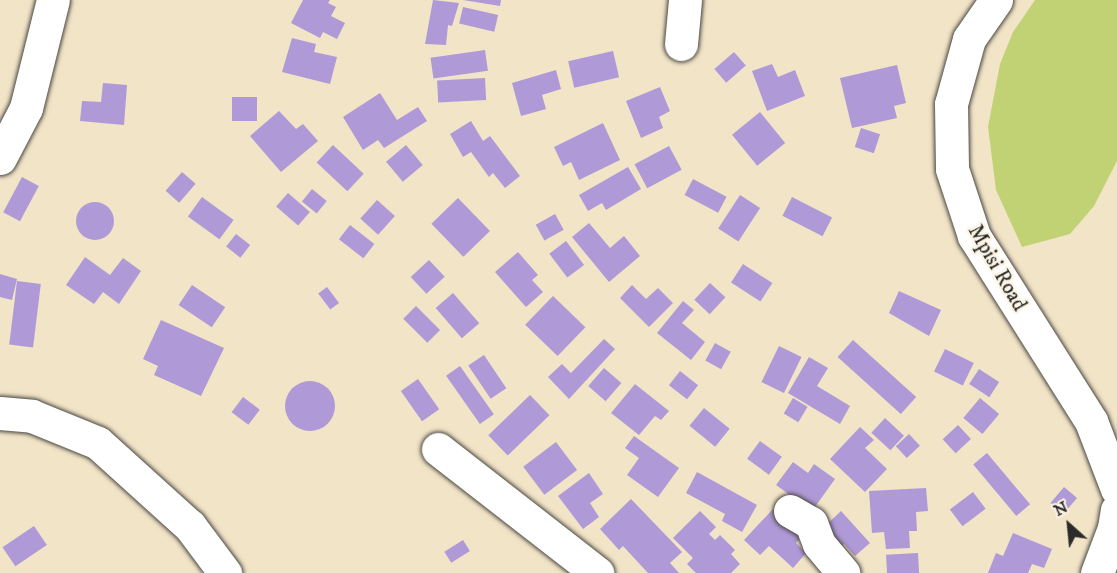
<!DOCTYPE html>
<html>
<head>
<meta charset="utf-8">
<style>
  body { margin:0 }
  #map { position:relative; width:1117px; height:573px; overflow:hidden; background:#f2e4c7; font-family:"IM FELL DW Pica",serif }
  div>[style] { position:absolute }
  .green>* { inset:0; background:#c1d275 }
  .building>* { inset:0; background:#af99d7; transform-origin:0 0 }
  .round { border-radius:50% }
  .roads { filter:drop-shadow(0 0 2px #494742) drop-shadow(0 0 2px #494742) }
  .minor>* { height:33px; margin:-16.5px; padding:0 16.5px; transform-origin:16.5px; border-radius:16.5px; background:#fff }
  .tertiary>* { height:33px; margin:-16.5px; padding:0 16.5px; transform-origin:16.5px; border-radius:16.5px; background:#fff }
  span { translate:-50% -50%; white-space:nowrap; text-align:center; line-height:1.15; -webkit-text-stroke:5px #fcf5e5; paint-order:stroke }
  .street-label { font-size:21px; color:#2b2b2b }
  .north { position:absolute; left:1039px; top:495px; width:60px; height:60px; -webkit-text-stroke:4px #fcf5e5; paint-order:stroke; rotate:333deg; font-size:16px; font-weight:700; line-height:24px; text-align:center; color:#2b2b2b }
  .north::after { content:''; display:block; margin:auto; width:21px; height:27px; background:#2b2b2b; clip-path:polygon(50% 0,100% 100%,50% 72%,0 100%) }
</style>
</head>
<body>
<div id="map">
  <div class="green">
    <i style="clip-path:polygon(1035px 0,1117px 0,1117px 161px,1094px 206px,1070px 234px,1022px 247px,996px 190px,988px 127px,1000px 64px,1013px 32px)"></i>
  </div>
  <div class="building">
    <i style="clip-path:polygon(303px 0,330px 0,328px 3px,336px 7px,331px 16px,345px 23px,337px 39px,323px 32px,320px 38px,291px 23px)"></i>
    <i style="clip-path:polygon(433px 0,459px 3px,452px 26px,448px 25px,446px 45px,425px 44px)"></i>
    <i style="clip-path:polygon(463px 0,501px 0,500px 6px)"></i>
    <i style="left:463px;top:7px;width:36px;height:17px;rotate:13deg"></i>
    <i style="clip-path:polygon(292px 38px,316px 44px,314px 52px,337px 57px,330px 84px,282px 72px)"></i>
    <i style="left:485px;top:50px;width:21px;height:55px;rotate:82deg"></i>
    <i style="left:613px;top:51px;width:27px;height:46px;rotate:77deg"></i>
    <i style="left:734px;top:52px;width:18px;height:26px;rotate:49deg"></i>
    <i style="clip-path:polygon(772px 64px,778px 77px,795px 70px,805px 96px,767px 111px,752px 71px)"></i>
    <i style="clip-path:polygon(897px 65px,906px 103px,894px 106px,897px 118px,852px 128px,840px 78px)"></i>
    <i style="clip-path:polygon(556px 70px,561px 89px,542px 95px,546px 109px,521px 116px,512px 83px)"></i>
    <i style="left:485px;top:78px;width:22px;height:48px;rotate:87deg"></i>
    <i style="clip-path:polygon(103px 83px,127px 85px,124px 125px,80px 121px,82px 101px,101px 102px)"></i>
    <i style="clip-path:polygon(660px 87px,670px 111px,659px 117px,663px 128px,641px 138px,626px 101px)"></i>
    <i style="clip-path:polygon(380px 93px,397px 120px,418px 107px,427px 121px,384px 148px,378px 140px,363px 150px,343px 117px)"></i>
    <i style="left:232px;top:97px;width:25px;height:24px"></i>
    <i style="clip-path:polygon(279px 111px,296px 129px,303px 124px,318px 141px,281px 172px,250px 136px)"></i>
    <i style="left:760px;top:112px;width:40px;height:36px;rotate:51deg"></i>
    <i style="clip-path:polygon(471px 121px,483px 141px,490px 136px,520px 176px,505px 188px,493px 173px,489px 177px,471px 152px,463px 157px,450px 134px)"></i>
    <i style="clip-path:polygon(603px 123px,620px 160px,579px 180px,571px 162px,563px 166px,554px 147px)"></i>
    <i style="left:861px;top:128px;width:20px;height:20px;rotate:18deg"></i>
    <i style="left:333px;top:145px;width:42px;height:24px;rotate:43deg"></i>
    <i style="left:406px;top:145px;width:26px;height:26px;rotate:50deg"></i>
    <i style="left:669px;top:146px;width:27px;height:39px;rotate:62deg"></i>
    <i style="clip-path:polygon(628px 167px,641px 189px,606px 210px,602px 203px,588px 211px,579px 195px)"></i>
    <i style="left:182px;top:172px;width:18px;height:25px;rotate:41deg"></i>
    <i style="left:22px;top:177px;width:19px;height:40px;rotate:28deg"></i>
    <i style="left:693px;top:179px;width:38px;height:18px;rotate:28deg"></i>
    <i style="left:312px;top:189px;width:19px;height:16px;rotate:39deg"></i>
    <i style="left:288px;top:193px;width:29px;height:18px;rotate:41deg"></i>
    <i style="left:740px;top:195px;width:24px;height:40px;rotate:33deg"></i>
    <i style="left:202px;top:197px;width:39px;height:24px;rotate:36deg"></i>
    <i style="left:792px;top:197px;width:45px;height:21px;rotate:27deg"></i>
    <i style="left:458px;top:198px;width:46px;height:37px;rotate:46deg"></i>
    <i style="left:377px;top:200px;width:24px;height:25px;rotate:42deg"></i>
    <i class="round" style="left:76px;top:202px;width:38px;height:38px"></i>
    <i style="left:555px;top:214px;width:18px;height:22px;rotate:61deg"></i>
    <i style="clip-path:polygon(589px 223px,610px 248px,624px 236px,640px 256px,609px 282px,572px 237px)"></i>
    <i style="left:350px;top:225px;width:31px;height:18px;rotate:38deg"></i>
    <i style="left:236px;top:234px;width:18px;height:16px;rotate:38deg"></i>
    <i style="left:566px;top:241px;width:30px;height:21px;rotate:53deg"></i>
    <i style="clip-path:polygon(518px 252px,538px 275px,532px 280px,543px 292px,526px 307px,495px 272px)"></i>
    <i style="clip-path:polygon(85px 257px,110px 275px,123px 258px,141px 271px,119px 304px,103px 292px,94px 304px,66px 285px)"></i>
    <i style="left:429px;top:260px;width:23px;height:25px;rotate:47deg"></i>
    <i style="left:743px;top:264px;width:35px;height:22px;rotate:33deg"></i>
    <i style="clip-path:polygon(0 274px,17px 279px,12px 300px,0 297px)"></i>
    <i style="left:17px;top:281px;width:24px;height:64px;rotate:7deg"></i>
    <i style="left:710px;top:283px;width:21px;height:23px;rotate:43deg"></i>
    <i style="left:192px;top:285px;width:40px;height:24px;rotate:34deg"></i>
    <i style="clip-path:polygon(632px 285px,646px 299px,658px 288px,673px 303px,649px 327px,620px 298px)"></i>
    <i style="left:327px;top:287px;width:20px;height:11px;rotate:53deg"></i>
    <i style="clip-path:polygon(899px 291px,941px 310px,929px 336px,889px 313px)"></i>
    <i style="left:453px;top:293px;width:40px;height:23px;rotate:49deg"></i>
    <i style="left:553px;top:296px;width:45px;height:40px;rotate:44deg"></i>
    <i style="clip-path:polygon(683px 301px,694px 310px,682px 323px,705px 342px,691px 360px,657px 333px)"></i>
    <i style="left:416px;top:306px;width:34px;height:18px;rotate:45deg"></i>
    <i style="clip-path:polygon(161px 320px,224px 348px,201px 396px,154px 375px,158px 366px,143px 359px)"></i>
    <i style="clip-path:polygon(604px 339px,615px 349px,569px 399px,548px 377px,562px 364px,571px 373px)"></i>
    <i style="left:853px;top:340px;width:85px;height:23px;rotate:42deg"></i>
    <i style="left:715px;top:343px;width:18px;height:20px;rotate:29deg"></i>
    <i style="left:779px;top:346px;width:25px;height:40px;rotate:26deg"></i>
    <i style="left:945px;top:349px;width:32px;height:25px;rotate:26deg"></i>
    <i style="left:484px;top:355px;width:40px;height:19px;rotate:56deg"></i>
    <i style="clip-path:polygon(809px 357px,828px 368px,817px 386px,850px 406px,840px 424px,788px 393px)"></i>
    <i style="left:460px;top:366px;width:59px;height:17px;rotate:55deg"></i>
    <i style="left:604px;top:368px;width:23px;height:24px;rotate:41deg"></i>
    <i style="left:979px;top:369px;width:24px;height:18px;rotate:33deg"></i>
    <i style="left:680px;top:371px;width:23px;height:18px;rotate:38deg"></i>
    <i style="left:418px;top:379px;width:37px;height:21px;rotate:55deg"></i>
    <i class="round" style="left:285px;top:381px;width:50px;height:50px"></i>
    <i style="clip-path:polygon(635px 384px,669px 411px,661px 420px,655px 416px,639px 435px,611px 413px)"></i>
    <i style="left:530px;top:395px;width:28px;height:58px;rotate:46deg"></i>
    <i style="left:243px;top:397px;width:21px;height:19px;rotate:37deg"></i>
    <i style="left:793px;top:398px;width:17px;height:18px;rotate:31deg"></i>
    <i style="left:980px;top:398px;width:25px;height:26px;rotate:40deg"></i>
    <i style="left:704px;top:408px;width:33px;height:23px;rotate:39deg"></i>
    <i style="left:885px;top:418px;width:26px;height:20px;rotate:43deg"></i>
    <i style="left:958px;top:425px;width:19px;height:21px;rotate:47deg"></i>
    <i style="clip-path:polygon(860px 427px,874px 440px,865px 448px,887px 469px,865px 492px,830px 459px)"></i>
    <i style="left:909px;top:434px;width:16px;height:18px;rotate:47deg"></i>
    <i style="clip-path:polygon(634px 436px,679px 468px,658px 497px,627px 475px,639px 458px,625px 448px)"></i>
    <i style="left:760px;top:441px;width:27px;height:22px;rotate:36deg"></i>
    <i style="left:556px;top:442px;width:35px;height:41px;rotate:53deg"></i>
    <i style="left:987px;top:453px;width:67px;height:18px;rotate:50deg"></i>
    <i style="clip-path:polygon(793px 462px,808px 473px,814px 464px,835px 479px,812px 511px,776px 485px)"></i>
    <i style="clip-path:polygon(697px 472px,757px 505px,742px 532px,722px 521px,725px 514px,686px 493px)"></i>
    <i style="clip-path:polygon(589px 473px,603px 494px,590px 503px,599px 517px,583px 529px,558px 496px)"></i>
    <i style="left:1064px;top:487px;width:17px;height:21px;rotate:40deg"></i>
    <i style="clip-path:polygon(926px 488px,928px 511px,916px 512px,917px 531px,909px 531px,910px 548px,886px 549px,884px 532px,872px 533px,869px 491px)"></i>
    <i style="left:973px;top:492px;width:21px;height:29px;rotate:53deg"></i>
    <i style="clip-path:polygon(631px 499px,682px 552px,670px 563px,679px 573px,648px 573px,623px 546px,619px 550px,600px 529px)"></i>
    <i style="clip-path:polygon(773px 509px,800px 538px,796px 543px,806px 553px,793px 568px,769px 546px,760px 555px,744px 540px)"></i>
    <i style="clip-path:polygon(700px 511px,716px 527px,709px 534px,715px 540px,720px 535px,735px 550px,731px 554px,740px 564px,731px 573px,696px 573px,687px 564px,693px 558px,673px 538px)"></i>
    <i style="clip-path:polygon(841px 511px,870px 543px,855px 556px,844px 544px,837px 550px,823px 528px)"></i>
    <i style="left:34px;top:526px;width:23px;height:38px;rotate:56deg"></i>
    <i style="clip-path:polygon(1013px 533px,1052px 549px,1044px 568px,1032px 564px,1028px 573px,988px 573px,996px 553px,1003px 556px)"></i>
    <i style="left:463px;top:540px;width:13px;height:22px;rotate:58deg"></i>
    <i style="left:918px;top:553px;width:20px;height:32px;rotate:87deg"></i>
  </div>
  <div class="roads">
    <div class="minor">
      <i style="left:681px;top:44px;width:44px;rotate:-84.8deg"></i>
      <i style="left:0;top:158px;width:56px;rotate:-62.5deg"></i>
      <i style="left:26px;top:108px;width:111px;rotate:-76deg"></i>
      <i style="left:438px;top:449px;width:202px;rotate:37.9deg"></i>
      <i style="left:790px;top:511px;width:24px;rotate:30deg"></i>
      <i style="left:811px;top:523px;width:22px;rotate:69deg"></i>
      <i style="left:819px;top:544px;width:38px;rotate:50deg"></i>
    </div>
    <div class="tertiary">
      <i style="left:996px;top:0;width:47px;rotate:124.7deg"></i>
      <i style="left:969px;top:39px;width:67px;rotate:105.5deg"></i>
      <i style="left:951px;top:104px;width:65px;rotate:89.1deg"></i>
      <i style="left:952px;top:169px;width:71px;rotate:71.8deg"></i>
      <i style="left:974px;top:236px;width:219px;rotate:57.7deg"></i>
      <i style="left:1091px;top:421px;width:73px;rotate:69.1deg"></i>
      <i style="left:0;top:413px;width:32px;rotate:5deg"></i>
      <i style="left:32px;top:416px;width:71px;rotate:22.2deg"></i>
      <i style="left:98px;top:443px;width:124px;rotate:42.1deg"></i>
      <i style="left:190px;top:526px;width:59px;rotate:53.3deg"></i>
      <i style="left:1097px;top:573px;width:48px;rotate:-69.3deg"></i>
      <i style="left:1114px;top:528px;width:18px;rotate:-81deg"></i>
    </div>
  </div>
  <div class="street-label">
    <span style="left:997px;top:268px;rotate:60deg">Mpisi Road</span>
  </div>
  <div class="north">N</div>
</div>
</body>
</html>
